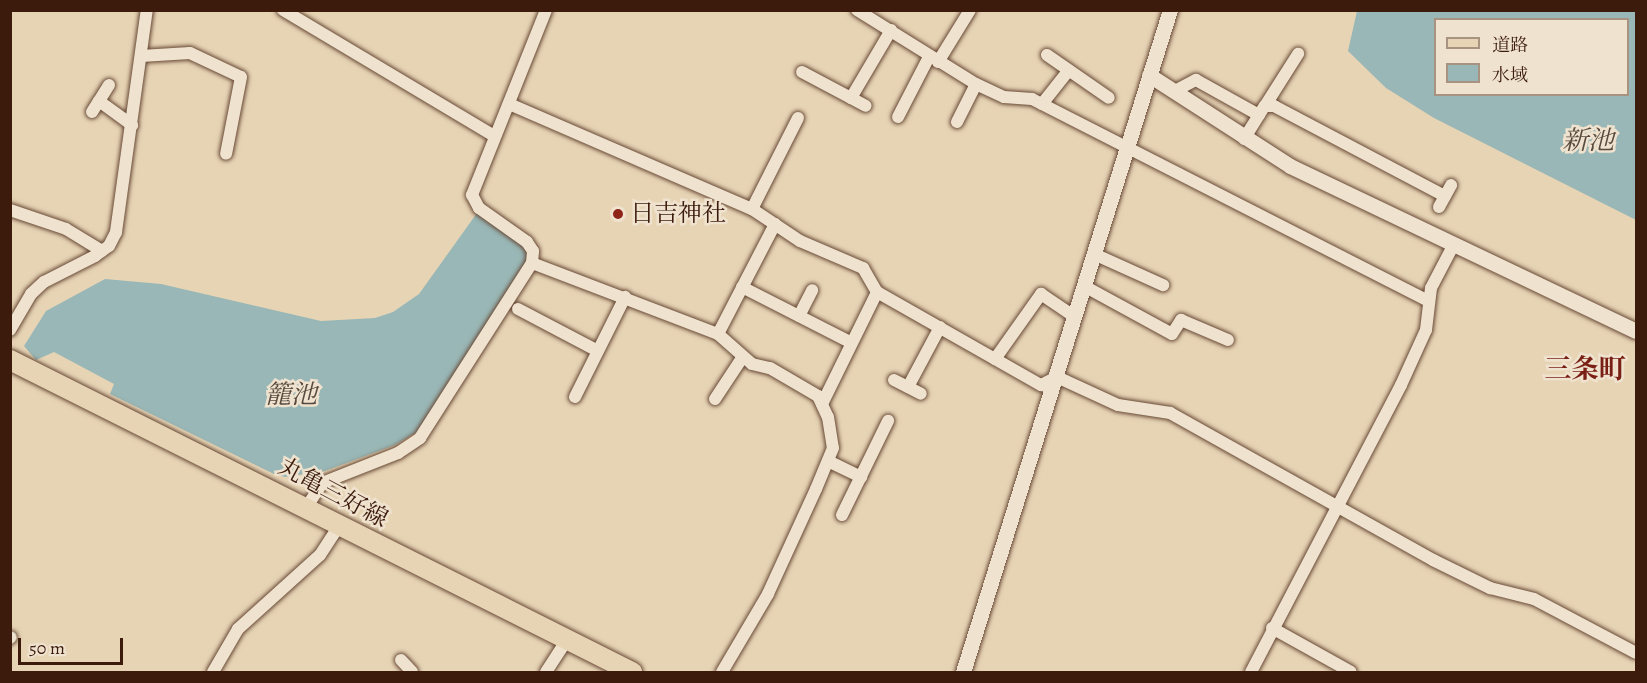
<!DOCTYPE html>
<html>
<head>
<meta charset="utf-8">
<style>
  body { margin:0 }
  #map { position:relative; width:1647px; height:683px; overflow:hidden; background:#e7d4b5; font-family:Alegreya,"Noto Serif JP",serif }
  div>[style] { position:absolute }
  .water>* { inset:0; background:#99b7b6 }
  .roads { filter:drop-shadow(0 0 2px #684936) drop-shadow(0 0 2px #684936) }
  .minor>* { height:12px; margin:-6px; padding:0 6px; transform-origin:6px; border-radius:6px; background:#efe3cf }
  .tertiary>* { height:15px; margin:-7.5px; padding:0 7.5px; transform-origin:7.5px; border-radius:7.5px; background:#efe3cf }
  .primary>* { height:20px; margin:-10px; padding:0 10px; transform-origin:10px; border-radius:10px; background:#e7d4b5 }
  .dots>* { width:16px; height:16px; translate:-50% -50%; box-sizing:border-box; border:3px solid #efe3cf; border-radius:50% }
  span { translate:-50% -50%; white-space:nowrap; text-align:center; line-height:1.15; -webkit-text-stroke:5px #efe3cf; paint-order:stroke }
  .poi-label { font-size:24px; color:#3d1b0c }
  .left { translate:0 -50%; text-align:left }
  .street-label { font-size:24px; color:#3d1b0c }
  .water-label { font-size:26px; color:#594a3f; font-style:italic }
  .quarter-label { font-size:27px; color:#7a1f14; font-weight:700 }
  .frame { position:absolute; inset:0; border:12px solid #3d1b0c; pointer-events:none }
  .legend { position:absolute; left:1434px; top:18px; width:195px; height:78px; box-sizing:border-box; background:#efe3cf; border:2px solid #a89381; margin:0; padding:8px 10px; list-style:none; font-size:18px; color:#3d1b0c }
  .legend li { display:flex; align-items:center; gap:12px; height:30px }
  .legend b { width:30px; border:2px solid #a89381 }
  .scale { position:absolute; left:18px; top:638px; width:105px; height:27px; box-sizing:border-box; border:3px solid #3d1b0c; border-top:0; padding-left:8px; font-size:18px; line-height:21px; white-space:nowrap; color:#3d1b0c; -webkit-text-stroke:4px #efe3cf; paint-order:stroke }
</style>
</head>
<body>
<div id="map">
  <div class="water">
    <i style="clip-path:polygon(evenodd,1357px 11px,1636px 11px,1636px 220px,1434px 118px,1386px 88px,1348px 51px,1357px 11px,1436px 20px,1628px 20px,1628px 94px,1436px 94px,1436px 20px)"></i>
    <i style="clip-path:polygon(477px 213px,526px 244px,528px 260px,418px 431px,395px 445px,325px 471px,285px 477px,274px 474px,110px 394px,114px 384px,54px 352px,36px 360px,24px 346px,46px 311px,105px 279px,161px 284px,321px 321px,375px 318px,393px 312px,419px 294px)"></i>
  </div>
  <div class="roads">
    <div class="minor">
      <i style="left:283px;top:10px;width:246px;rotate:30.8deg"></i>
      <i style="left:857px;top:10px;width:140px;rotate:31.9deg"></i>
      <i style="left:976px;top:84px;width:31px;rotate:25deg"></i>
      <i style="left:1004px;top:97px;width:28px;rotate:4deg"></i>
      <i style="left:1032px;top:99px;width:445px;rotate:27deg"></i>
      <i style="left:1047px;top:55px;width:75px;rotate:34.7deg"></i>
      <i style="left:141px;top:56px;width:49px;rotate:-3.5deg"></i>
      <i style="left:190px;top:53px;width:56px;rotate:25.2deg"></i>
      <i style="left:241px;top:77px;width:78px;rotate:101deg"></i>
      <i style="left:938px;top:62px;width:61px;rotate:-58.4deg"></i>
      <i style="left:802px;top:72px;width:72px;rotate:28deg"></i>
      <i style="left:109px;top:85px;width:19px;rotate:122deg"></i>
      <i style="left:99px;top:101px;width:41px;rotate:36deg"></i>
      <i style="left:1173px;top:92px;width:26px;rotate:-28deg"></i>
      <i style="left:1196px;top:80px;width:72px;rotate:29.1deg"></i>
      <i style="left:851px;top:98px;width:79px;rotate:-59.5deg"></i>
      <i style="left:509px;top:104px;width:265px;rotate:23.4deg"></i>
      <i style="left:752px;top:209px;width:58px;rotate:33.7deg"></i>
      <i style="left:800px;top:241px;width:69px;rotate:23.2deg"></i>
      <i style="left:863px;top:268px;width:28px;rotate:60deg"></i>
      <i style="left:877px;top:292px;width:189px;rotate:29.6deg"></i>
      <i style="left:1041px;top:385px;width:18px;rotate:-27deg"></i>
      <i style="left:1057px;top:377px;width:67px;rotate:24.7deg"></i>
      <i style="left:1118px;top:405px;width:53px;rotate:8.7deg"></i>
      <i style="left:1170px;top:413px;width:301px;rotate:29.2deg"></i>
      <i style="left:1433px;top:560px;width:64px;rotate:26.2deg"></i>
      <i style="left:1490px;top:588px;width:45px;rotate:14deg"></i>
      <i style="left:1534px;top:599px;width:115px;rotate:27.9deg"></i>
      <i style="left:1042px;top:104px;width:43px;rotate:-51.5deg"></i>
      <i style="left:1265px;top:106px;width:62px;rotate:-57.6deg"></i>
      <i style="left:92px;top:112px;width:13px;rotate:-58deg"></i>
      <i style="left:898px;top:117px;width:68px;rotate:-62.7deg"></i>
      <i style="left:957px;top:122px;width:42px;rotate:-63.4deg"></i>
      <i style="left:1244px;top:139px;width:39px;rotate:-58deg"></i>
      <i style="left:1265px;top:106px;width:9px"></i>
      <i style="left:1274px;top:106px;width:193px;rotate:27.8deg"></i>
      <i style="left:1439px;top:207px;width:25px;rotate:-61deg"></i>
      <i style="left:752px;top:209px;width:102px;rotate:-63.2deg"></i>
      <i style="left:10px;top:210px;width:59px;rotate:18.7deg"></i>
      <i style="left:66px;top:229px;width:42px;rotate:31.4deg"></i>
      <i style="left:1094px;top:254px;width:76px;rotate:24.2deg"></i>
      <i style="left:532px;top:263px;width:199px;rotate:20.9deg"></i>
      <i style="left:718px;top:334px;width:45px;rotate:41.4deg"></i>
      <i style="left:752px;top:364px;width:18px;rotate:13deg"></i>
      <i style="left:770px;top:368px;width:56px;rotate:30.3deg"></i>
      <i style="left:818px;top:396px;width:23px;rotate:65deg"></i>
      <i style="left:828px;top:417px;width:31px;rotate:81deg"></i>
      <i style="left:833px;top:448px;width:44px;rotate:112.5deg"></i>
      <i style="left:816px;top:489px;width:115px;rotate:114.6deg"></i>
      <i style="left:768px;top:594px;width:91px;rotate:120.5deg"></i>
      <i style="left:1084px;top:286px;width:100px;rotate:28.6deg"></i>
      <i style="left:1172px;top:334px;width:17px;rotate:-57deg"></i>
      <i style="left:1181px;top:320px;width:51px;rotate:23.1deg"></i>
      <i style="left:742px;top:287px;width:123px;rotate:27deg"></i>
      <i style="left:518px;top:309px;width:90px;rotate:27.7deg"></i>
      <i style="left:799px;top:316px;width:29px;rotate:-63deg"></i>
      <i style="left:10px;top:330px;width:42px;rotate:-59.7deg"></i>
      <i style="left:31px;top:294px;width:18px;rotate:-43deg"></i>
      <i style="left:44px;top:282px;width:57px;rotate:-27deg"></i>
      <i style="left:95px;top:256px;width:17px;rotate:-36deg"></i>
      <i style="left:109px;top:246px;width:16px;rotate:-63deg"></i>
      <i style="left:116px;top:232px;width:224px;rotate:-82.1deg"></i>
      <i style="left:718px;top:334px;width:124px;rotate:-62.6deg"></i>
      <i style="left:995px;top:359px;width:80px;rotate:-54.7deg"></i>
      <i style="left:1041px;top:294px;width:41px;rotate:34.1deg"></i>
      <i style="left:894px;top:380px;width:30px;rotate:27deg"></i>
      <i style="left:908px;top:387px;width:68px;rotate:-61.9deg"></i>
      <i style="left:575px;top:397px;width:112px;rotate:-63.4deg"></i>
      <i style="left:715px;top:399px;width:49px;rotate:-56.6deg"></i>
      <i style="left:822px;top:404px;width:125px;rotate:-63.8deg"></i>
      <i style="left:828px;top:461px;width:37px;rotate:26deg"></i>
      <i style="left:306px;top:508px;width:30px;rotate:-57deg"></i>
      <i style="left:322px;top:483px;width:82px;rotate:-21.5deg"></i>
      <i style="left:398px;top:453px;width:27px;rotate:-34deg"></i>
      <i style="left:420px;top:438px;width:208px;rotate:-57.4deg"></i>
      <i style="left:532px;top:263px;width:12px;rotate:-85deg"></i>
      <i style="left:533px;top:251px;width:11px;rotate:-124deg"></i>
      <i style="left:527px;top:242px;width:59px;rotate:-144.7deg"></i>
      <i style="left:479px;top:208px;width:15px;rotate:-118deg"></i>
      <i style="left:472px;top:195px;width:199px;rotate:-68.2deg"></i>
      <i style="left:842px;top:515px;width:105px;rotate:-63.9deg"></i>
      <i style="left:1272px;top:628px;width:90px;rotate:29.1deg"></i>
      <i style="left:10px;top:638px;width:1px;rotate:-45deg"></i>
      <i style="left:401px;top:660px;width:16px;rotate:47deg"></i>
      <i style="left:213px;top:672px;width:50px;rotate:-59.8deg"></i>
      <i style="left:238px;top:629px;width:110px;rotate:-42.1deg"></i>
      <i style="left:320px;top:555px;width:35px;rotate:-57deg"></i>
      <i style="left:546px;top:672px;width:38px;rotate:-57deg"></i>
      <i style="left:1251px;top:672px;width:324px;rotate:-62.4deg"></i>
      <i style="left:1401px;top:385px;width:60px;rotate:-65.6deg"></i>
      <i style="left:1426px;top:330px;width:42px;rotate:-83.2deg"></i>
      <i style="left:1431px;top:288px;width:50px;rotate:-62.4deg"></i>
    </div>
    <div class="tertiary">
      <i style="left:1149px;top:75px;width:168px;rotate:32.8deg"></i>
      <i style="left:1290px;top:166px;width:383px;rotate:25.5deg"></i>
      <i style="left:963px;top:672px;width:694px;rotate:-72.64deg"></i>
    </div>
    <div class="primary">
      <i style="left:10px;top:360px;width:696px;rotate:26.64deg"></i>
    </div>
  </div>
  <div class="dots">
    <i style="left:618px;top:214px;background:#8f2418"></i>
  </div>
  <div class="poi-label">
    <span class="left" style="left:630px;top:214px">日吉神社</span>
  </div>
  <div class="street-label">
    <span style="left:333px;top:493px;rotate:28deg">丸亀三好線</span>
  </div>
  <div class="water-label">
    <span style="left:1588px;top:141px">新池</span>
    <span style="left:291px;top:395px">籠池</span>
  </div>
  <div class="quarter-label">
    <span style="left:1585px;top:370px">三条町</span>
  </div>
  <div class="frame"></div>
  <ul class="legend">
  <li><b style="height:8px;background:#e7d4b5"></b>道路</li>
  <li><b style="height:16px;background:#99b7b6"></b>水域</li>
  </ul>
  <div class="scale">50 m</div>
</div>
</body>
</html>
